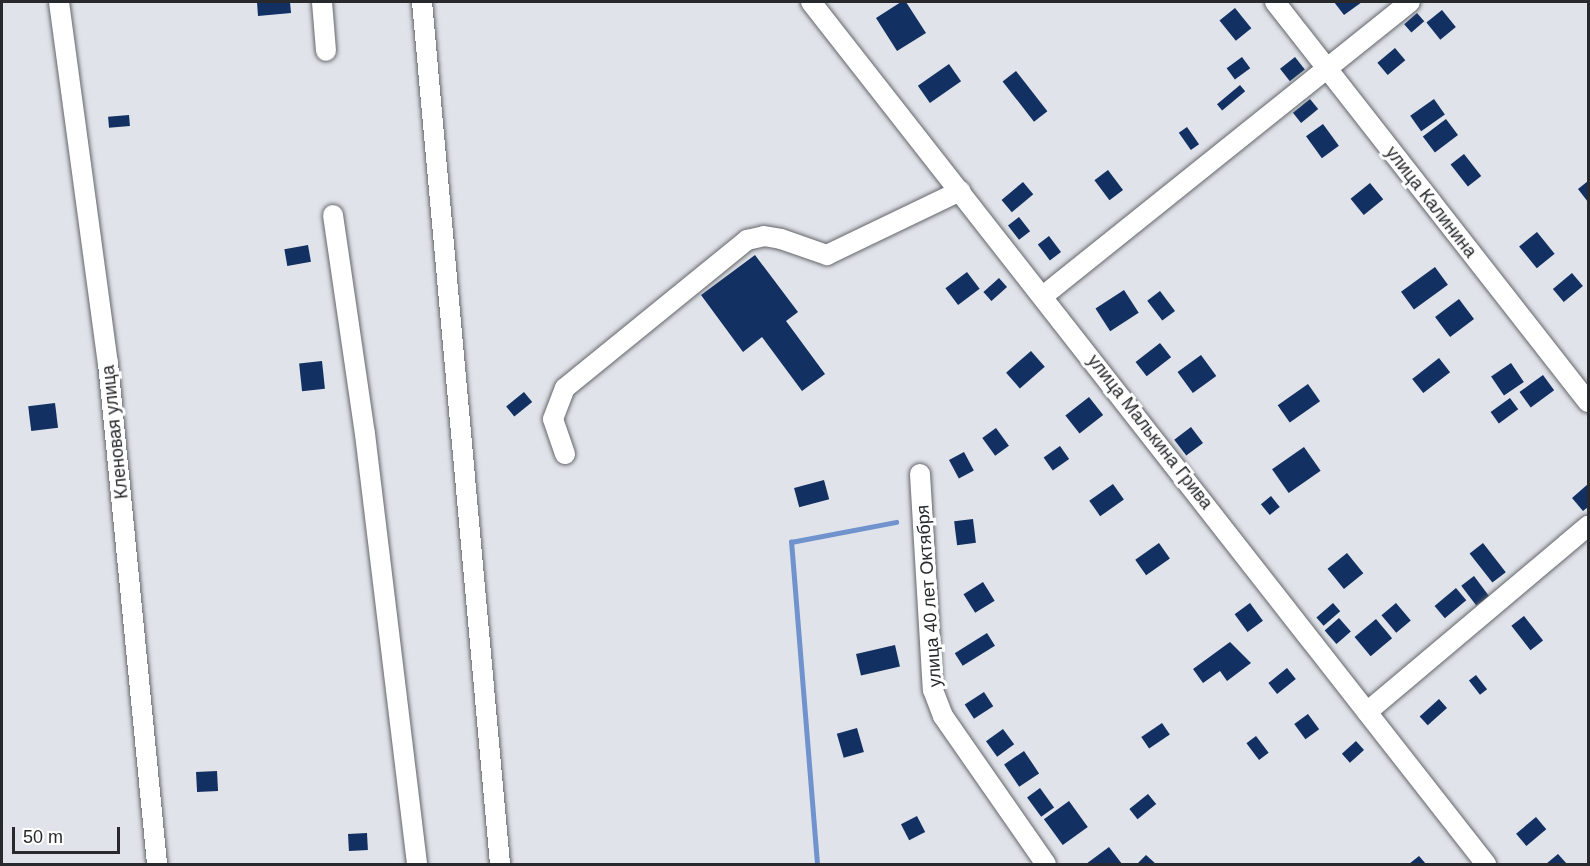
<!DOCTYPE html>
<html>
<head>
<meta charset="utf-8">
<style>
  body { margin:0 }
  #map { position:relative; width:1590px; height:866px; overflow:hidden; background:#e0e3e9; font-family:Arial,sans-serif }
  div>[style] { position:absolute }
  .stream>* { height:4.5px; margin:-2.25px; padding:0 2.25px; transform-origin:2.25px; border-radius:2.25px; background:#7093cd }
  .building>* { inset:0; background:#123062; transform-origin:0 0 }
  .roads { filter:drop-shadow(0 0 2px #63666b) drop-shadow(0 0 2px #63666b) }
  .minor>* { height:20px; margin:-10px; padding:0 10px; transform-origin:10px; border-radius:10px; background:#fff }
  span { translate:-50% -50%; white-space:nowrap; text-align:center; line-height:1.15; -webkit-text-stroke:6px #fff; paint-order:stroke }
  .street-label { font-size:18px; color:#28292c }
  .frame { position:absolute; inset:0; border:3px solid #28292c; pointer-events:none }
  .scale { position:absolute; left:12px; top:827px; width:108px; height:27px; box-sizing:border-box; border:3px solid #28292c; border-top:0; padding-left:8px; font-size:18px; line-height:21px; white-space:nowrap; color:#28292c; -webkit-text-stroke:4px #fff; paint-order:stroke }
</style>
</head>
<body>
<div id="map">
  <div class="stream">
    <i style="left:817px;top:864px;width:323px;rotate:-94.6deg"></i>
    <i style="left:791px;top:542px;width:107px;rotate:-10.8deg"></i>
  </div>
  <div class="building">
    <i style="clip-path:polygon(257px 2px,290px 2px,291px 13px,258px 16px)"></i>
    <i style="clip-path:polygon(901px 2px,906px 2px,926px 33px,897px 51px,876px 18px)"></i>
    <i style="clip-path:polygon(1334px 2px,1362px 2px,1344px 15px)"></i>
    <i style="left:1235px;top:8px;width:26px;height:20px;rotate:51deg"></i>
    <i style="left:1442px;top:10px;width:22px;height:20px;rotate:51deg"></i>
    <i style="left:1417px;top:13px;width:11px;height:17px;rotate:49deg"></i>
    <i style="left:1395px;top:48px;width:16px;height:23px;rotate:50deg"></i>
    <i style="left:1242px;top:57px;width:14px;height:19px;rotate:54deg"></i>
    <i style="left:1295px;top:57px;width:16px;height:19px;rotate:52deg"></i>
    <i style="left:949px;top:64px;width:21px;height:38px;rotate:55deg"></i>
    <i style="left:1016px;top:71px;width:51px;height:17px;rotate:52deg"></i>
    <i style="left:1240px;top:85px;width:8px;height:30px;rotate:50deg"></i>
    <i style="left:1310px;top:99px;width:13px;height:22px;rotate:51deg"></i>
    <i style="left:1434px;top:99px;width:19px;height:29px;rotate:55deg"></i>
    <i style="left:129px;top:115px;width:11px;height:21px;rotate:85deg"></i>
    <i style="left:1446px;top:119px;width:20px;height:29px;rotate:53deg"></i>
    <i style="left:1323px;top:124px;width:27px;height:21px;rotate:54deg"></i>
    <i style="left:1187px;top:127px;width:21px;height:10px;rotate:55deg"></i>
    <i style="left:1464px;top:154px;width:28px;height:17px;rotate:52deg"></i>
    <i style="left:1108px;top:170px;width:25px;height:17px;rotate:53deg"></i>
    <i style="clip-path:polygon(1588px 181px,1588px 202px,1578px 189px)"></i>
    <i style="left:1023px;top:182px;width:16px;height:28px;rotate:50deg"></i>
    <i style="left:1370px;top:183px;width:21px;height:25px;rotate:51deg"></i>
    <i style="left:1019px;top:217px;width:18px;height:14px;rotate:52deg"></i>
    <i style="left:1537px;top:232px;width:28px;height:23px;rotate:51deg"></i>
    <i style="left:1049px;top:236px;width:20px;height:14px;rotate:53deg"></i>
    <i style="left:308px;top:245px;width:17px;height:24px;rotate:80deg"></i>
    <i style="clip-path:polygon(755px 255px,798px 312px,786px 321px,825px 374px,802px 391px,762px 337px,743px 352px,701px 295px)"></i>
    <i style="left:1435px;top:267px;width:22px;height:42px;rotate:54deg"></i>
    <i style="left:967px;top:272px;width:21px;height:27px;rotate:53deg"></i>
    <i style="left:1572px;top:273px;width:17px;height:25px;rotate:50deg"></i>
    <i style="left:999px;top:278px;width:12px;height:21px;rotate:48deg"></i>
    <i style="left:1124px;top:290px;width:27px;height:34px;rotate:57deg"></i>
    <i style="left:1160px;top:291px;width:25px;height:16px;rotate:53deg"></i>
    <i style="left:1459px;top:299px;width:25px;height:30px;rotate:53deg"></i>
    <i style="left:1160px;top:343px;width:18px;height:31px;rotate:52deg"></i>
    <i style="left:1031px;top:351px;width:21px;height:33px;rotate:49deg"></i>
    <i style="left:1201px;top:355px;width:26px;height:29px;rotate:54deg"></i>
    <i style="left:1439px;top:358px;width:18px;height:34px;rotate:52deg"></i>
    <i style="left:322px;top:361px;width:28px;height:23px;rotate:84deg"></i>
    <i style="left:1511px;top:363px;width:23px;height:24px;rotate:56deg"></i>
    <i style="left:1543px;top:375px;width:19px;height:29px;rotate:54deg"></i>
    <i style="left:1308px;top:384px;width:21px;height:37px;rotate:55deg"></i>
    <i style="left:524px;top:392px;width:13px;height:23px;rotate:51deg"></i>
    <i style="left:1089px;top:397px;width:23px;height:30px;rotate:52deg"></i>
    <i style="left:1510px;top:398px;width:14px;height:24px;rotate:54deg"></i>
    <i style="left:55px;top:403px;width:25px;height:27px;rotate:83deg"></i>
    <i style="left:1191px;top:427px;width:20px;height:21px;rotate:53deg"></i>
    <i style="left:996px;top:428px;width:22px;height:17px;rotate:54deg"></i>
    <i style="left:1060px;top:446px;width:16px;height:20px;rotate:55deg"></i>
    <i style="left:1304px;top:447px;width:29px;height:39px;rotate:55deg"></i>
    <i style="left:964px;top:452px;width:21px;height:17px;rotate:62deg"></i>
    <i style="left:824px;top:480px;width:20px;height:31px;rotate:75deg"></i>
    <i style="left:1113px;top:484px;width:19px;height:29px;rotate:55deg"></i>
    <i style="clip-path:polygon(1588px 484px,1588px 507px,1583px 511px,1572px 498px)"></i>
    <i style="left:1271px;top:496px;width:14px;height:13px;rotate:51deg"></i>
    <i style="left:973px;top:519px;width:24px;height:19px;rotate:83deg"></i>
    <i style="left:1159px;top:543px;width:19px;height:29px;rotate:55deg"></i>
    <i style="left:1483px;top:543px;width:37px;height:17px;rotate:52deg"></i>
    <i style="left:1347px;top:553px;width:26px;height:25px;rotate:51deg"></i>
    <i style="left:1474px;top:576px;width:25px;height:16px;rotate:53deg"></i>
    <i style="left:983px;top:582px;width:22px;height:23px;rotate:58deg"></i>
    <i style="left:1456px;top:588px;width:16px;height:28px;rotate:50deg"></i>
    <i style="left:1250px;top:603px;width:22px;height:19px;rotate:54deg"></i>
    <i style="left:1333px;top:603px;width:11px;height:22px;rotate:49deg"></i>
    <i style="left:1396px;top:603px;width:23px;height:19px;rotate:50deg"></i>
    <i style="left:1524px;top:616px;width:31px;height:16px;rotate:52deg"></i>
    <i style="left:1339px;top:618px;width:18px;height:19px;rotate:49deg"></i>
    <i style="left:1376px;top:619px;width:25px;height:28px;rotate:50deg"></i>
    <i style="left:987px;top:633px;width:15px;height:38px;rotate:58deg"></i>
    <i style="clip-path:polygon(1230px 642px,1251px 663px,1227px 681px,1220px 671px,1203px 683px,1193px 669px)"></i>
    <i style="left:895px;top:645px;width:22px;height:40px;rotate:77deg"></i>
    <i style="left:1287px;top:668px;width:14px;height:24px;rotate:51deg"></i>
    <i style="left:1476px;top:675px;width:18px;height:9px;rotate:52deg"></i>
    <i style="left:984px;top:692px;width:17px;height:23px;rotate:57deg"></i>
    <i style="left:1439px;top:699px;width:12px;height:26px;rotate:48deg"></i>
    <i style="left:1308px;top:714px;width:19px;height:17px;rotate:54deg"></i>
    <i style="left:1162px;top:723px;width:14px;height:25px;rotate:56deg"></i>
    <i style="left:857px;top:728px;width:25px;height:21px;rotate:74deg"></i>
    <i style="left:1003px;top:729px;width:19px;height:21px;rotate:54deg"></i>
    <i style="left:1256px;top:736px;width:21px;height:12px;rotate:53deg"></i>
    <i style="left:1356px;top:741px;width:12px;height:19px;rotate:48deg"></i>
    <i style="left:1024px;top:751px;width:27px;height:24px;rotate:56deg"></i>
    <i style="left:217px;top:771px;width:20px;height:21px;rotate:87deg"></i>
    <i style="left:1040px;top:788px;width:24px;height:16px;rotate:54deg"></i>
    <i style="left:1148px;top:794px;width:13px;height:24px;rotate:51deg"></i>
    <i style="left:1069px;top:801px;width:32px;height:31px;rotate:54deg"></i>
    <i style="left:917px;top:816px;width:18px;height:18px;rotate:63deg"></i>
    <i style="left:1536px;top:817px;width:16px;height:26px;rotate:50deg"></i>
    <i style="left:367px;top:833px;width:17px;height:19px;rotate:87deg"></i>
    <i style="clip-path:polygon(1109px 847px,1122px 864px,1086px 864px)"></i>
    <i style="clip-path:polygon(1558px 854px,1567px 864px,1546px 864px)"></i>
    <i style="clip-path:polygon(1146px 855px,1156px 864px,1137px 864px)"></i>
    <i style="clip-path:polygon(1419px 856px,1426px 864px,1409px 864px)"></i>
  </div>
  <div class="roads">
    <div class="minor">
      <i style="left:59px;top:2px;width:364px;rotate:82.3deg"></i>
      <i style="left:108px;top:363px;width:503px;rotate:84.41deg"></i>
      <i style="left:322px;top:2px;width:49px;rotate:85.3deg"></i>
      <i style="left:422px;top:2px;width:866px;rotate:84.83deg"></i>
      <i style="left:811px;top:2px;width:1095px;rotate:51.94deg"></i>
      <i style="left:1275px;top:2px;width:508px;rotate:51.96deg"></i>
      <i style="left:333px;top:215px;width:221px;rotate:81.7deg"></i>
      <i style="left:365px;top:434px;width:433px;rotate:83.1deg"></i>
      <i style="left:1043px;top:296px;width:470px;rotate:-38.7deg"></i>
      <i style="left:565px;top:454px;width:37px;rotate:-109deg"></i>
      <i style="left:553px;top:419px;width:33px;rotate:-69deg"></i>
      <i style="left:565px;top:388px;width:235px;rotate:-39.1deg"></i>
      <i style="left:747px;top:240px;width:17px;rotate:-13deg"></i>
      <i style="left:764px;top:236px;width:17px;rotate:10deg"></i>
      <i style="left:781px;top:239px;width:49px;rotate:19.2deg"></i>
      <i style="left:827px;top:255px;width:148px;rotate:-25.7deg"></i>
      <i style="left:920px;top:474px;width:216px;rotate:86.6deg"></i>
      <i style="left:933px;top:690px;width:28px;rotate:69deg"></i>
      <i style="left:943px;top:716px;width:180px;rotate:55.2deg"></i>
      <i style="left:1367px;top:712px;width:289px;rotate:-40.1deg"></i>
    </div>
  </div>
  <div class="street-label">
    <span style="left:1431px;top:202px;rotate:52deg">улица Калинина</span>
    <span style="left:115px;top:432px;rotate:-96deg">Кленовая улица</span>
    <span style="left:1150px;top:432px;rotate:52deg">улица Малькина Грива</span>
    <span style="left:929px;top:596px;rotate:-94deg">улица 40 лет Октября</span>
  </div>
  <div class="frame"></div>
  <div class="scale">50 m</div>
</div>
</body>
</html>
